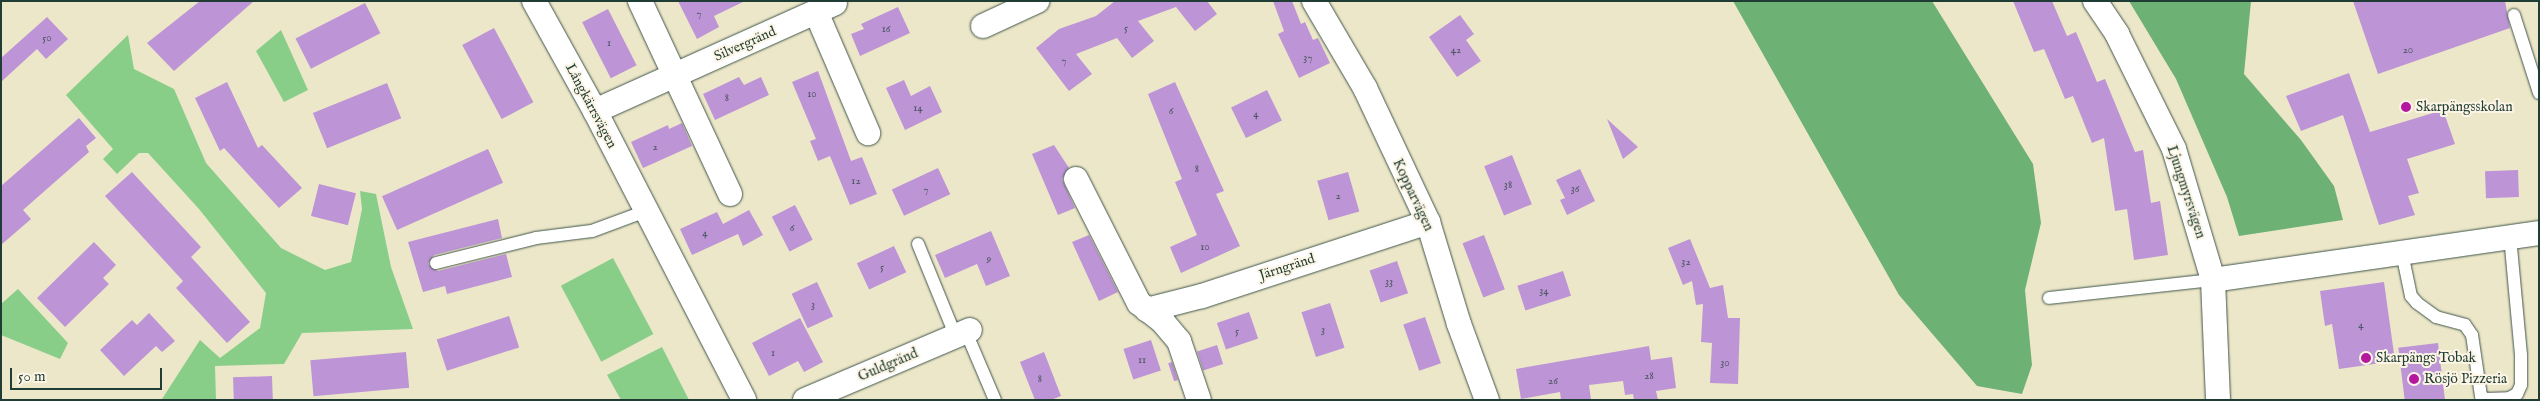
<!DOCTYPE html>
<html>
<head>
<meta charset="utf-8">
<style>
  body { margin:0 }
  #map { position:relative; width:2540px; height:401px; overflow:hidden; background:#ede7c9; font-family:"IM FELL English",serif }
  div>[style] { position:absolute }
  .green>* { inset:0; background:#88ce88; transform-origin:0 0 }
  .forest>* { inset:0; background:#6eb174 }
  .building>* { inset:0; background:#bd94d5; transform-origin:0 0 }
  .roads { filter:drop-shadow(0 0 1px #3e564a) drop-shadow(0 0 1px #3e564a) }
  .lane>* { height:12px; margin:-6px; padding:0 6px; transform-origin:6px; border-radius:6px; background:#fff }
  .street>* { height:24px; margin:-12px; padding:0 12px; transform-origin:12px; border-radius:12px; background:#fff }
  .dots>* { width:14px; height:14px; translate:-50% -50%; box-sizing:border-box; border:2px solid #fcf5e5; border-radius:50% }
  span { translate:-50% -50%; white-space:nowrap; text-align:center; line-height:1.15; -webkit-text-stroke:4px #fcf5e5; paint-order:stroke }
  .number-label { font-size:11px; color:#46535c }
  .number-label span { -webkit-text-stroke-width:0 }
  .street-label { font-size:14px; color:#1f3d34 }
  .poi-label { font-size:14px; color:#1f3d34 }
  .left { translate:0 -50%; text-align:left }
  .frame { position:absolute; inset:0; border:2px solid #1f3d34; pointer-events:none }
  .scale { position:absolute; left:10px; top:368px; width:152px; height:22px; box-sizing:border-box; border:2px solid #1f3d34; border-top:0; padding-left:6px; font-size:15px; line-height:18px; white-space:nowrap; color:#1f3d34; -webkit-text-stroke:4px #fcf5e5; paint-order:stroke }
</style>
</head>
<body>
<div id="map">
  <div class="green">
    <i style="clip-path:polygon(281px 30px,308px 90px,284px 102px,256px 51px)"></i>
    <i style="clip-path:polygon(128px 35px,134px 69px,174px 89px,206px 163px,281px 248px,325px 270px,351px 262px,362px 209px,360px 191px,376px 194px,391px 267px,413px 329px,302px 333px,284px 364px,215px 366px,216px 400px,162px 399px,200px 340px,220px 358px,260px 328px,266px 293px,199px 209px,148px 153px,139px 153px,117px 174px,103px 159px,113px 149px,66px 95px)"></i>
    <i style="left:613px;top:258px;width:86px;height:59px;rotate:62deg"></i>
    <i style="clip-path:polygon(18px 289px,68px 343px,60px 359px,1px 335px,1px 304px)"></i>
    <i style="clip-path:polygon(662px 347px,689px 400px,621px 400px,607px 375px)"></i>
  </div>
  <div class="forest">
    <i style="clip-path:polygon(1733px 1px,1932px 1px,2033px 164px,2041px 223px,2025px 290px,2032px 365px,2022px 394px,1977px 386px,1899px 295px)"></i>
    <i style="clip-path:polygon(2129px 1px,2251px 1px,2244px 74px,2301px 140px,2334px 186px,2343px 220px,2239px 236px,2227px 197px,2176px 79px)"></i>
  </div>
  <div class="building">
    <i style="clip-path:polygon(200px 1px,254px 1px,174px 71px,147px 43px)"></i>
    <i style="clip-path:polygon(678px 1px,745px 1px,714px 16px,719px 27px,697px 39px)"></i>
    <i style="clip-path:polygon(1115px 1px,1207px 1px,1217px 14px,1195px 31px,1176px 7px,1138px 21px,1154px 41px,1132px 58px,1117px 38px,1076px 54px,1092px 74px,1069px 91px,1036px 48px,1059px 29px,1096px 16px)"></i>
    <i style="clip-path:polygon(1273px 1px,1292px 1px,1301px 24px,1305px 22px,1313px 40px,1318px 38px,1330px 63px,1299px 78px,1278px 34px,1284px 31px)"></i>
    <i style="clip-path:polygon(2013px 1px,2052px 1px,2067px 36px,2076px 32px,2097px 82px,2105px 79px,2135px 152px,2143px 150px,2151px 203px,2160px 201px,2168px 255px,2134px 260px,2127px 209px,2115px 211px,2104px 138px,2092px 143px,2073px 96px,2065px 99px,2044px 49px,2034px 52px)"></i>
    <i style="clip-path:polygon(2353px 1px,2505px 1px,2510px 28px,2378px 74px)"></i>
    <i style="left:365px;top:3px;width:34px;height:78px;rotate:63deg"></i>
    <i style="clip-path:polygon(898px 7px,910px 33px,860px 56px,851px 34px,864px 29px,861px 24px)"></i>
    <i style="left:608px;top:9px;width:63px;height:29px;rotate:63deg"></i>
    <i style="clip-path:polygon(1460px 15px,1474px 34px,1466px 40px,1481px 61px,1457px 77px,1429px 37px)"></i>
    <i style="clip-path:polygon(47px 17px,68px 39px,46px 59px,37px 49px,1px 82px,1px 58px)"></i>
    <i style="left:494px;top:28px;width:84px;height:36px;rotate:62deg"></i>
    <i style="clip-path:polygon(818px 71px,851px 161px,862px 157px,877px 194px,850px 205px,830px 156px,818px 161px,810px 141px,816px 139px,792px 82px)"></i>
    <i style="clip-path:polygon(2349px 73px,2370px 132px,2443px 110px,2455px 144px,2407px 159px,2419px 193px,2408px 196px,2415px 215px,2379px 225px,2343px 115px,2301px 131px,2286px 96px)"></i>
    <i style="clip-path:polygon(739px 77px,744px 85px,761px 77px,769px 95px,715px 120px,703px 94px)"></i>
    <i style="clip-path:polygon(904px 80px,911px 96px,930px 86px,942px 112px,905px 130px,886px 88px)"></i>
    <i style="clip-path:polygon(227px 82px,258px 148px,262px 145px,302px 188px,279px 208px,224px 148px,220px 151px,195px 98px)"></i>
    <i style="clip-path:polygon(1175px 82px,1224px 191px,1216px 194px,1240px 246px,1181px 273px,1170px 247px,1197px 235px,1175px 182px,1182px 179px,1148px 94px)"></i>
    <i style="left:387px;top:83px;width:38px;height:80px;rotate:68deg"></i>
    <i style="left:1267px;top:90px;width:34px;height:40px;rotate:64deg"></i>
    <i style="clip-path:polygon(79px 118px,96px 138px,86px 146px,89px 152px,23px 210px,31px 219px,1px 245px,1px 186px)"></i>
    <i style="clip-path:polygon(1607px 119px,1638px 147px,1623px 159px)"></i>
    <i style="clip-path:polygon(682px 123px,692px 146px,643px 168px,631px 142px,668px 125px,669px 129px)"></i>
    <i style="clip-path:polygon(1054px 145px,1069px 168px,1062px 179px,1075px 208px,1058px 215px,1032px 154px)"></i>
    <i style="left:488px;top:149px;width:37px;height:116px;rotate:66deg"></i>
    <i style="left:1512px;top:155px;width:53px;height:30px;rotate:68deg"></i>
    <i style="left:938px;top:168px;width:29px;height:51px;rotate:65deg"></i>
    <i style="clip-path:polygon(1580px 169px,1595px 201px,1567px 215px,1560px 200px,1565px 198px,1556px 180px)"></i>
    <i style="left:2518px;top:170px;width:27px;height:33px;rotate:88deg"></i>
    <i style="clip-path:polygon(132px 172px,201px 247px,191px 257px,250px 322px,227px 343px,176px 288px,183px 281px,105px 196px)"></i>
    <i style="left:1348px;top:172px;width:41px;height:32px;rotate:74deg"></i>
    <i style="left:319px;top:184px;width:38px;height:33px;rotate:14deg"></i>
    <i style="left:795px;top:205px;width:39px;height:26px;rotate:63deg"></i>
    <i style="clip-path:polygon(749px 210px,763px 235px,743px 246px,738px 234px,692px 255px,680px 229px,717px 212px,723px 224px)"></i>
    <i style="clip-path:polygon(498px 219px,502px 238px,434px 255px,428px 264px,438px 271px,506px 254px,512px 277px,447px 294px,445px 286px,423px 292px,408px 242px)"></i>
    <i style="clip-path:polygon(991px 231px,1010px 276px,986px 286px,977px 264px,945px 278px,935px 255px)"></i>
    <i style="clip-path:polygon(1089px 235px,1118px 292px,1099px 301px,1072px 242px)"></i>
    <i style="left:1484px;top:235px;width:58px;height:23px;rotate:69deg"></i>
    <i style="clip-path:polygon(1690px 239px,1710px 288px,1723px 285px,1728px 318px,1740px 318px,1738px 384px,1710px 383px,1712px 343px,1701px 342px,1703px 304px,1696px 305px,1692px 281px,1683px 285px,1668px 248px)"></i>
    <i style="clip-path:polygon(94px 242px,116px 265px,103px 278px,109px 284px,65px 327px,37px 298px)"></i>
    <i style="left:894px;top:246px;width:29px;height:41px;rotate:65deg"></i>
    <i style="left:1397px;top:261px;width:34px;height:29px;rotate:71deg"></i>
    <i style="left:1563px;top:271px;width:26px;height:48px;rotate:72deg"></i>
    <i style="left:817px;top:282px;width:38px;height:28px;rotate:65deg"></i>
    <i style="clip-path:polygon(2384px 282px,2395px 361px,2339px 369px,2332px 324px,2325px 326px,2320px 291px)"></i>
    <i style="left:1330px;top:303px;width:47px;height:30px;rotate:72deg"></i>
    <i style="left:1249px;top:312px;width:28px;height:34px;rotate:71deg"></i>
    <i style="clip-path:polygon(149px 313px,175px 341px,162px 352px,156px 346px,124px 376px,100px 350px,132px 320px,137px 325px)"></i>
    <i style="left:509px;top:316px;width:33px;height:76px;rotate:72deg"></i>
    <i style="left:1425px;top:317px;width:49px;height:23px;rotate:71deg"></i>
    <i style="clip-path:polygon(800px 318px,823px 362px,804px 372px,798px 361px,769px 376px,752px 343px)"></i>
    <i style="left:1151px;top:340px;width:32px;height:29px;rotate:72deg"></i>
    <i style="left:2438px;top:343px;width:57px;height:40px;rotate:83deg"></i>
    <i style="left:1217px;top:345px;width:20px;height:21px;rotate:72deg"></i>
    <i style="clip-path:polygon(1649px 346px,1651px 360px,1672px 357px,1676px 388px,1656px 391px,1658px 400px,1634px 400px,1633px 394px,1625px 395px,1623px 381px,1589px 385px,1591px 400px,1561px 400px,1560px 392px,1521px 399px,1516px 369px)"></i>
    <i style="left:406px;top:352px;width:36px;height:96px;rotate:85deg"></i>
    <i style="clip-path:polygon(1044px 352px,1061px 396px,1051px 400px,1035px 400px,1020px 362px)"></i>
    <i style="left:1172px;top:362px;width:19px;height:4px;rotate:72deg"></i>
    <i style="left:272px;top:376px;width:24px;height:39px;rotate:88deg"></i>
  </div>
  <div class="roads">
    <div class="lane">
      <i style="left:2514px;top:15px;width:82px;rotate:72.2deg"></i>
      <i style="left:918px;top:244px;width:100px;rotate:67.8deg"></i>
      <i style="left:2402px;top:253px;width:44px;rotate:78.2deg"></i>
      <i style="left:2411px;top:296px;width:9px;rotate:49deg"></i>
      <i style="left:2417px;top:303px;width:24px;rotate:36deg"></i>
      <i style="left:2436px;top:317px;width:30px;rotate:15deg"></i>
      <i style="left:2465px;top:325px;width:12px;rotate:55deg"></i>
      <i style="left:2472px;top:335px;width:62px;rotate:81.6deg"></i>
      <i style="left:2481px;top:396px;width:6px;rotate:31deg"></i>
      <i style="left:2486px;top:399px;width:23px;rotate:-2deg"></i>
      <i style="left:2509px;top:398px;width:9px;rotate:-27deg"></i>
      <i style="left:2517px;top:394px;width:10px;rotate:-66deg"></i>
      <i style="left:2521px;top:385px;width:30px;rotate:-90deg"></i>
      <i style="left:2521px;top:355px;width:119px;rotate:-95.3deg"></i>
      <i style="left:436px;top:263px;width:103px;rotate:-14deg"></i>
      <i style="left:536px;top:238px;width:56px;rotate:-7.1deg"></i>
      <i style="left:592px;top:231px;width:58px;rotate:-20.3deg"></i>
      <i style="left:2049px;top:298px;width:165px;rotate:-6.3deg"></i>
      <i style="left:966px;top:332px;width:74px;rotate:66.9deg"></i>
    </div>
    <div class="street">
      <i style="left:534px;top:1px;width:126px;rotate:61deg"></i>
      <i style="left:595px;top:111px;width:325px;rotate:62.7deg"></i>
      <i style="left:640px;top:1px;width:213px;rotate:65deg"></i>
      <i style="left:1314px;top:1px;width:101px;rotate:59.6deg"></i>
      <i style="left:1365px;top:88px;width:148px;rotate:64.8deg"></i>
      <i style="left:1428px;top:222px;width:107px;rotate:73.1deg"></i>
      <i style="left:1459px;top:324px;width:81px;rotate:69.8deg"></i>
      <i style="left:2095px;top:1px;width:40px;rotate:56deg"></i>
      <i style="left:2117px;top:34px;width:128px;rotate:63.6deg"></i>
      <i style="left:2174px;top:149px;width:137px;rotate:73.4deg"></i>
      <i style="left:2213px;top:280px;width:120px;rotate:87.6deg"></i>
      <i style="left:816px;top:12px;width:132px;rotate:66.7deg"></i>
      <i style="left:983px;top:26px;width:60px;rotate:-24.8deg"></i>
      <i style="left:595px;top:111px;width:263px;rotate:-24.2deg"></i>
      <i style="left:1076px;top:179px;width:139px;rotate:63.1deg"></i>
      <i style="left:1139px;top:303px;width:31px;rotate:38deg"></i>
      <i style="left:1163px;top:322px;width:25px;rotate:50deg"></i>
      <i style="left:1179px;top:341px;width:62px;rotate:71.3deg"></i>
      <i style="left:2213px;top:280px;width:329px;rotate:-8.2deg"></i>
      <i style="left:1147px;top:310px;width:57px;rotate:-14.3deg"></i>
      <i style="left:1202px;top:296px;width:238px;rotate:-18.1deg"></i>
      <i style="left:805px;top:400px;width:179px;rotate:-23deg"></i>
    </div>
  </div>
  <div class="dots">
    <i style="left:2406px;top:107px;background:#b5179e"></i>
    <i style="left:2366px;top:358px;background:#b5179e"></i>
    <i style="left:2414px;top:379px;background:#b5179e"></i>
  </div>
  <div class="number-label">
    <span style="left:699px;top:14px">7</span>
    <span style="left:1126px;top:28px">5</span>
    <span style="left:886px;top:29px">16</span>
    <span style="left:47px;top:38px">50</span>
    <span style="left:609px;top:43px">1</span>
    <span style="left:1456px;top:50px">42</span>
    <span style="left:2408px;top:50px">20</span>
    <span style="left:1308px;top:58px">37</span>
    <span style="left:1064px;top:61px">7</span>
    <span style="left:812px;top:94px">10</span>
    <span style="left:727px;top:98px">8</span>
    <span style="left:918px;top:108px">14</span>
    <span style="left:1171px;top:111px">6</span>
    <span style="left:1256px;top:114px">4</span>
    <span style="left:655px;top:147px">2</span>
    <span style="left:1197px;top:169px">8</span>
    <span style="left:856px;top:181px">12</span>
    <span style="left:1508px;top:185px">38</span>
    <span style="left:1575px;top:189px">36</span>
    <span style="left:926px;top:190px">7</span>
    <span style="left:1338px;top:196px">2</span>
    <span style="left:792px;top:228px">6</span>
    <span style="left:705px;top:233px">4</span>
    <span style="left:1205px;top:247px">10</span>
    <span style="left:989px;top:259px">9</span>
    <span style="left:1686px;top:262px">32</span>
    <span style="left:882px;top:267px">5</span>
    <span style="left:1389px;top:282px">33</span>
    <span style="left:1544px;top:291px">34</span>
    <span style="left:813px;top:305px">3</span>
    <span style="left:2361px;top:325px">4</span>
    <span style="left:1323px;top:330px">3</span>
    <span style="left:1237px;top:331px">5</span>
    <span style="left:773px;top:353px">1</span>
    <span style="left:1142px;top:360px">11</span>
    <span style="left:1725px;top:363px">30</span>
    <span style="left:1649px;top:376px">28</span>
    <span style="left:1040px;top:379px">8</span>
    <span style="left:1553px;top:381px">26</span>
  </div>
  <div class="street-label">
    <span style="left:745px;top:44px;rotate:-24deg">Silvergränd</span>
    <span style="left:591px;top:106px;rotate:62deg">Långkärrsvägen</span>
    <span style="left:2186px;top:192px;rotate:72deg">Ljungmyrsvägen</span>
    <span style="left:1413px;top:195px;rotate:65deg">Kopparvägen</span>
    <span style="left:1287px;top:267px;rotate:-18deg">Järngränd</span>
    <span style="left:888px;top:365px;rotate:-23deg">Guldgränd</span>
  </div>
  <div class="poi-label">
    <span class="left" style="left:2416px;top:107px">Skarpängsskolan</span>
    <span class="left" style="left:2376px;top:358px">Skarpängs Tobak</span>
    <span class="left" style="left:2424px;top:379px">Rösjö Pizzeria</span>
  </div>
  <div class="frame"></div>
  <div class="scale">50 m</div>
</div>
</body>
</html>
